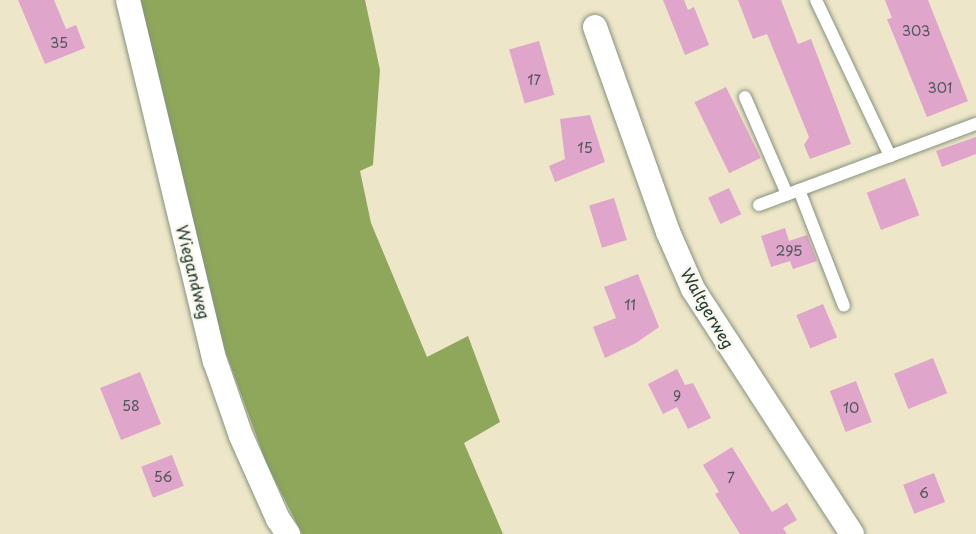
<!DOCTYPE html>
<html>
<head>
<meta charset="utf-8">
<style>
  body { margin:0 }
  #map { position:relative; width:976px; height:534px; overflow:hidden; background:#ede6c8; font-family:"Playpen Sans",sans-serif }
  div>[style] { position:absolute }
  .forest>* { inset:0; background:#8ea75a }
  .building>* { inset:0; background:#e0a5cb; transform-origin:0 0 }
  .roads { filter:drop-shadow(0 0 2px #86927e) drop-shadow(0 0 2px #86927e) }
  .lane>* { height:12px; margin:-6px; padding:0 6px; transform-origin:6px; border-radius:6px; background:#fff }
  .street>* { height:24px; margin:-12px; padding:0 12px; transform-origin:12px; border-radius:12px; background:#fff }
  span { translate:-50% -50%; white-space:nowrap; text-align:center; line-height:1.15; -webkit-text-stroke:5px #fbf7ec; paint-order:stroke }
  .number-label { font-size:14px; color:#4f575a }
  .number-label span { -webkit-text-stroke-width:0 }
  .street-label { font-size:16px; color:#1f3d34 }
</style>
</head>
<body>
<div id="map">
  <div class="forest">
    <i style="clip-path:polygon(139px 0,365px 0,380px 70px,373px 165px,360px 171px,371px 223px,427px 357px,468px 336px,500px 422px,464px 443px,503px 534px,302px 534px,267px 465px,220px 337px)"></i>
  </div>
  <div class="building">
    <i style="clip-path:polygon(18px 0,54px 0,66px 29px,76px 25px,85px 48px,45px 64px)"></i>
    <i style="clip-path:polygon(663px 0,684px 0,688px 10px,694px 7px,709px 45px,685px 55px)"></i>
    <i style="clip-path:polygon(738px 0,781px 0,798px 44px,811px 39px,851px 144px,810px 159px,804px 145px,809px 137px,767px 34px,753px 39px)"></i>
    <i style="clip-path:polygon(885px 0,928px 0,968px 101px,927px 117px,887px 19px,892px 18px)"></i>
    <i style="left:539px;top:41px;width:56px;height:31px;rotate:74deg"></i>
    <i style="left:726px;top:87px;width:79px;height:35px;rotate:64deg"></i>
    <i style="clip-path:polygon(590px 115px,605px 162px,555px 182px,549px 166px,565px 159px,560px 119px)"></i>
    <i style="clip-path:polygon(976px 137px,976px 154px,942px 167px,936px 151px)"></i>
    <i style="left:905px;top:178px;width:40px;height:41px;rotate:69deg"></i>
    <i style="left:729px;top:188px;width:29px;height:23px;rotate:65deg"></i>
    <i style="left:614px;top:198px;width:44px;height:26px;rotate:73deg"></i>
    <i style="clip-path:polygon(785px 228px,789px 241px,807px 235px,817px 261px,793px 269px,790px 261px,771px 267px,761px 236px)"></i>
    <i style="clip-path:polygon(638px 274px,659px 327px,636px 343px,605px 358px,593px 327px,616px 318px,604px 287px)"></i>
    <i style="left:823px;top:304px;width:36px;height:29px;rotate:67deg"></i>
    <i style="left:933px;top:358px;width:38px;height:42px;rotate:68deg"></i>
    <i style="clip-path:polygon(677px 369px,685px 385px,693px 383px,711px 418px,688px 429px,677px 407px,663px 414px,648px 384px)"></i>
    <i style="left:140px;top:372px;width:56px;height:43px;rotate:68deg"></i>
    <i style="left:856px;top:381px;width:44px;height:28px;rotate:69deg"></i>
    <i style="clip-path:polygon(732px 447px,772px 512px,787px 503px,797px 520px,783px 528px,787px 534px,740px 534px,715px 494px,719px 492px,703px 465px)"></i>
    <i style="left:172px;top:455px;width:33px;height:33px;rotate:69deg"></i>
    <i style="left:934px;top:473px;width:31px;height:33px;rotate:69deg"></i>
  </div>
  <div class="roads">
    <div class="lane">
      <i style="left:816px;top:0;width:173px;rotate:64.6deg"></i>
      <i style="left:745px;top:97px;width:106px;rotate:66.6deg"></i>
      <i style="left:799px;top:190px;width:124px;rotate:68.8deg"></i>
      <i style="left:759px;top:205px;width:232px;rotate:-20.5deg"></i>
    </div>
    <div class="street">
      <i style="left:128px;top:0;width:371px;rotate:76.5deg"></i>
      <i style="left:215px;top:361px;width:79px;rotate:70.9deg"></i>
      <i style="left:241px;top:436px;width:91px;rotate:66deg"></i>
      <i style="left:278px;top:519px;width:18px;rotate:56deg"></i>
      <i style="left:595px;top:27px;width:218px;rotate:70.4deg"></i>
      <i style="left:668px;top:232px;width:62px;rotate:66.3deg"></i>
      <i style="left:693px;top:289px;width:292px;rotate:57deg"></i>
    </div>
  </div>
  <div class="number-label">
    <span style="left:916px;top:31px">303</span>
    <span style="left:59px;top:43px">35</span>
    <span style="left:534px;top:80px">17</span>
    <span style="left:940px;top:88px">301</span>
    <span style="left:585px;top:148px">15</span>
    <span style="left:789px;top:251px">295</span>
    <span style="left:630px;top:305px">11</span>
    <span style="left:677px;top:396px">9</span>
    <span style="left:131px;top:406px">58</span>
    <span style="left:851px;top:408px">10</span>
    <span style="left:163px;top:477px">56</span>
    <span style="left:731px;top:478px">7</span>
    <span style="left:924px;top:493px">6</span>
  </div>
  <div class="street-label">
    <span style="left:194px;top:272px;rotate:76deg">Wiegandweg</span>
    <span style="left:708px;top:308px;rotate:60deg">Waltgerweg</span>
  </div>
</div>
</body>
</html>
